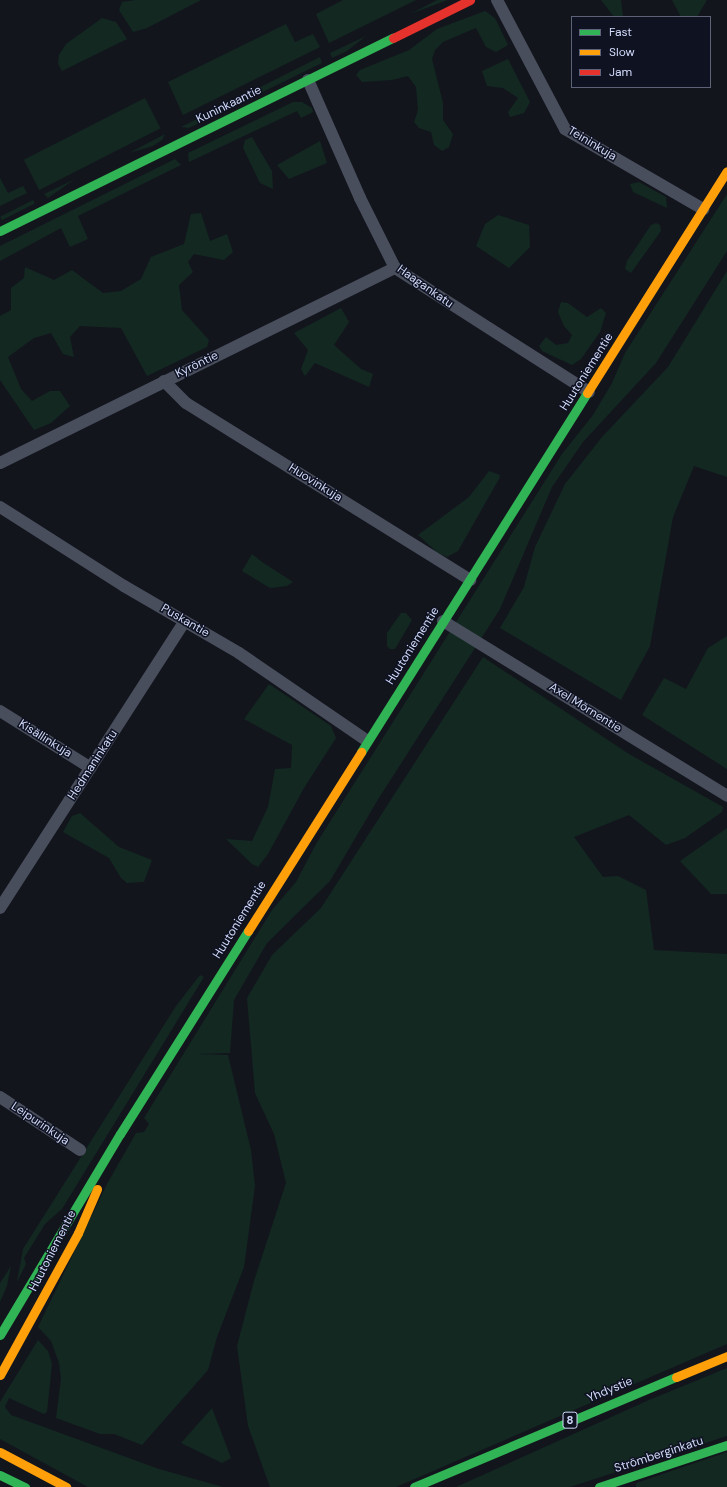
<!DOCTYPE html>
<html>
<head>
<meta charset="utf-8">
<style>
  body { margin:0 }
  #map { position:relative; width:727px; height:1487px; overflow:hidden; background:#13151d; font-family:"DM Sans",sans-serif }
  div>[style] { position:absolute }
  .green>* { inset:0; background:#122821; transform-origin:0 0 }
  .street>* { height:12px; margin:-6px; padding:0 6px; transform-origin:6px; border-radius:6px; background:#494e5d }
  .fast>* { height:9px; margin:-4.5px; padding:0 4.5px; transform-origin:4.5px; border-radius:4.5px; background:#30b455 }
  .slow>* { height:9px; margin:-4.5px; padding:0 4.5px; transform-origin:4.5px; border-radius:4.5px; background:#ff9f0a }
  .jam>* { height:9px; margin:-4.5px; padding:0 4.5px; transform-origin:4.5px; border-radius:4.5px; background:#e5322d }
  span { translate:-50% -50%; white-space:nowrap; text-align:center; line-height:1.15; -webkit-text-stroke:3px #0f1221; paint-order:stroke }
  .shield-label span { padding:1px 3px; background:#0f1221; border:1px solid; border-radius:3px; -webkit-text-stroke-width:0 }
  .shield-label { font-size:11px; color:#d2dbfc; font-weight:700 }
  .street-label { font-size:12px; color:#d2dbfc }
  .legend { position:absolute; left:571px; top:16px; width:140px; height:72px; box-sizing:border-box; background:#0f1221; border:1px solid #5d6279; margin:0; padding:5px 7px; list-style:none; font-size:12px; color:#d2dbfc }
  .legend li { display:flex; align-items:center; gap:8px; height:20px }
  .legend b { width:20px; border:1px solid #5d6279 }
</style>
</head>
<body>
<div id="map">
  <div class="green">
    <i style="clip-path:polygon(135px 0,201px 0,147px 28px,133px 32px,119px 10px,122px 2px)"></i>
    <i style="clip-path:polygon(343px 0,416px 0,329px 43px,316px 14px)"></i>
    <i style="clip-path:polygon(437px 0,448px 0,410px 14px)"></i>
    <i style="clip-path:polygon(601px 0,621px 0,623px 17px,614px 17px)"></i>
    <i style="clip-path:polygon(672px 0,707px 0,697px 17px,681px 17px)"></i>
    <i style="clip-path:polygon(485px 11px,495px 18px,508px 45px,496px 52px,486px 47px,476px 28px,443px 42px,435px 50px,432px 59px,443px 103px,443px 120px,453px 134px,449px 147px,442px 151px,434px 145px,431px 132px,419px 128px,414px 122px,418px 110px,416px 87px,408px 76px,392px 80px,362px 82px,356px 75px,360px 70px,409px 50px,437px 29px)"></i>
    <i style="clip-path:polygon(102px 18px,116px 22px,127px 39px,62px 71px,58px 64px,59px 55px,66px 44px)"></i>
    <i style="clip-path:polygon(286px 24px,295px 42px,313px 34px,320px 47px,183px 115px,168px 82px)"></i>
    <i style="clip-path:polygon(366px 36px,347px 51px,332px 58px,330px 53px)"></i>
    <i style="clip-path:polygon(320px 57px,322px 63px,189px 128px,181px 127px)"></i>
    <i style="clip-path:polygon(508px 59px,530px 102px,524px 113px,510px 117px,508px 112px,518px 98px,503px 88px,487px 86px,482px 71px)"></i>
    <i style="left:145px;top:98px;width:34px;height:136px;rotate:63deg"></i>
    <i style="clip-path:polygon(293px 102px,302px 102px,312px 108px,313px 112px,301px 118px,297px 111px,189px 162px,188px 153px)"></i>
    <i style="clip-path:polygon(165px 134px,162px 140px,153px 146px,129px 153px)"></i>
    <i style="clip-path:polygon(252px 137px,272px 171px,273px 189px,260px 183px,243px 148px,245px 140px)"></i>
    <i style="clip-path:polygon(320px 141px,327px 163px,289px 179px,277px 165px)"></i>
    <i style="clip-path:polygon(175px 159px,181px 165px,78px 216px,88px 239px,70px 247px,61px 228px,0 261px,0 246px)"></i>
    <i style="clip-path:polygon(0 178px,8px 193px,23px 186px,27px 193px,0 206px)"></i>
    <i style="clip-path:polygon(75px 179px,48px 198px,44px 194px)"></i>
    <i style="clip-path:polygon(639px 182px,666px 197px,667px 208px,633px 192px,630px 184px)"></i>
    <i style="clip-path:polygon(727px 194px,727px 251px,656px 363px,583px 442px,552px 487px,500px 609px,377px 801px,330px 881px,267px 943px,234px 1000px,230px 1053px,198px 1054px,228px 1055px,251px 1150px,255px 1186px,244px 1267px,217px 1337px,208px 1370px,142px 1445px,114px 1434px,100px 1434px,56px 1418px,61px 1379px,59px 1363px,51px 1341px,38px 1327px,107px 1184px,136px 1133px,144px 1132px,149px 1124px,144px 1118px,272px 910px,296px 882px,316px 844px,562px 454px,593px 415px,612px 383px,625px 353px)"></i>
    <i style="left:33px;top:200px;width:4px;height:37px;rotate:63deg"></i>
    <i style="clip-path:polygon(201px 213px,210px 241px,227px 234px,233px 252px,224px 260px,194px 254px,188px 262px,193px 272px,179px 285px,182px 310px,209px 340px,207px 347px,147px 376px,121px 328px,80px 326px,70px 337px,74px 357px,63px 354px,51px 333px,34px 338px,8px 357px,21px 389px,32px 401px,50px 391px,60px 391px,70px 406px,51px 423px,34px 430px,0 380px,0 316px,11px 310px,11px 288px,24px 278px,25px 267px,54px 280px,72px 270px,103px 293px,121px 291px,141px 279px,151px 257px,184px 244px,191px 214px)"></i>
    <i style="clip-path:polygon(498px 215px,529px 225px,530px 247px,509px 268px,476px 246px,485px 224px)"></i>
    <i style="clip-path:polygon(656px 223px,660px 225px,661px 231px,631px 273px,625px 269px,627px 261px,651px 225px)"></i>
    <i style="clip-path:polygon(727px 271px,727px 477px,694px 466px,673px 517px,650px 646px,621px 700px,500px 628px,524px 587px,535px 547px,565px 484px,602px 437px,668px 367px)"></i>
    <i style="clip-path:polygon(561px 302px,568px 303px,587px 317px,601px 308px,606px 313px,600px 332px,581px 359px,572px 365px,542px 351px,539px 346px,546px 337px,556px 345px,568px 343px,572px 335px,564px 326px,558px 312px)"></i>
    <i style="clip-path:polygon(341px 308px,349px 322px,334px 345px,361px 369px,373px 374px,369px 387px,315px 363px,305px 376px,301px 369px,308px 350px,294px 333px)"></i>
    <i style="clip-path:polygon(489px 471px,500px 475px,499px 479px,458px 551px,447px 557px,438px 553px,418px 535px,469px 497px)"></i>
    <i style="clip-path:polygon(252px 554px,262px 562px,293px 582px,287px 586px,270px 588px,242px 571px)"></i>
    <i style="clip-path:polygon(401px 613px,406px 613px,412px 620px,395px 649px,390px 649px,387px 646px,387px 633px)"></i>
    <i style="clip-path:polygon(727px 636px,727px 769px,642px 715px,664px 678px,686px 689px,708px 648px)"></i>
    <i style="clip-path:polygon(483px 657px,629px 754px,723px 807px,722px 812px,685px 838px,666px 845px,629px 815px,574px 837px,603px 877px,618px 876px,646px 890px,654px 950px,727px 954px,727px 1344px,396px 1487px,270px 1487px,248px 1426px,237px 1346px,254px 1281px,286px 1183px,274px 1134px,255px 1093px,247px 998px,272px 955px,321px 908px)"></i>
    <i style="clip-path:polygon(269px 684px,331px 726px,336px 738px,304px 788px,268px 854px,258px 867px,252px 864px,226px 839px,252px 841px,268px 807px,275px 769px,291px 768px,292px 745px,244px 719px)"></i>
    <i style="clip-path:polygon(80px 813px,119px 847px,152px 860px,144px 882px,127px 883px,121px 878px,109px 858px,63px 832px,72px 816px)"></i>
    <i style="clip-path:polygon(727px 828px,727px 894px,711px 894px,680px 861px)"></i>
    <i style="clip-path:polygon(200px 975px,204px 977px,62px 1209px,45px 1224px,24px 1258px,26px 1264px,17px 1282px,23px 1249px,176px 1006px)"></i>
    <i style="clip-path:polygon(11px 1266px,7px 1286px,0 1302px,0 1283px)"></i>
    <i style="clip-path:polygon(38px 1340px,48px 1351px,52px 1364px,47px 1412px,44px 1414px,9px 1398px,5px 1407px,11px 1415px,159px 1469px,223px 1487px,88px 1487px,0 1439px,0 1402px)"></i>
    <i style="clip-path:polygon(727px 1368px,727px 1436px,570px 1487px,456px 1487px,649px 1400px)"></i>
    <i style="clip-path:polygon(212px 1408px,231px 1458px,222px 1463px,181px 1443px)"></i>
    <i style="clip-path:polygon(727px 1452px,727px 1487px,636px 1487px,636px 1483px)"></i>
  </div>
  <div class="street">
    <i style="left:497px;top:0;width:146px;rotate:62.2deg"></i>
    <i style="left:565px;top:129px;width:160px;rotate:30.1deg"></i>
    <i style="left:308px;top:80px;width:129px;rotate:66.2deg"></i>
    <i style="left:360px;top:198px;width:78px;rotate:63.4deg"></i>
    <i style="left:395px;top:268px;width:230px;rotate:32.6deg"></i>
    <i style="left:164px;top:381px;width:31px;rotate:45deg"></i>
    <i style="left:186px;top:403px;width:335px;rotate:31.9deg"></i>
    <i style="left:0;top:463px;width:441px;rotate:-26.3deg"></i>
    <i style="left:0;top:507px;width:147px;rotate:32.5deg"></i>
    <i style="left:124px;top:586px;width:133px;rotate:30.2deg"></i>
    <i style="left:239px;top:653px;width:154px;rotate:34.4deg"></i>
    <i style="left:443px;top:621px;width:334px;rotate:31.6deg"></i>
    <i style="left:0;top:711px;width:107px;rotate:32.1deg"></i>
    <i style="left:0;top:908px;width:341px;rotate:-57.2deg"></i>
    <i style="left:0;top:1097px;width:96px;rotate:33.5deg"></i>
  </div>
  <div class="fast">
    <i style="left:0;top:231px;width:438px;rotate:-26.2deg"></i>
    <i style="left:361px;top:752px;width:424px;rotate:-57.8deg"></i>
    <i style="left:0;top:1335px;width:234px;rotate:-59.2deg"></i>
    <i style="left:120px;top:1134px;width:240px;rotate:-57.8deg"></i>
    <i style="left:0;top:1475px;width:28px;rotate:26deg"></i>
    <i style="left:414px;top:1487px;width:284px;rotate:-22.8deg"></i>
    <i style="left:599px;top:1487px;width:135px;rotate:-18.2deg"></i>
  </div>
  <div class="slow">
    <i style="left:587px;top:393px;width:262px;rotate:-57.8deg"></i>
    <i style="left:248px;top:931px;width:212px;rotate:-57.7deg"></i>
    <i style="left:0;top:1375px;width:162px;rotate:-61.2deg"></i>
    <i style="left:78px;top:1233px;width:48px;rotate:-66.6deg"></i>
    <i style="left:676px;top:1377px;width:55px;rotate:-22.4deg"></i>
    <i style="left:0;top:1452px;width:75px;rotate:27.9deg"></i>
  </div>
  <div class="jam">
    <i style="left:393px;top:38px;width:86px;rotate:-26.3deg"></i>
  </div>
  <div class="shield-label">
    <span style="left:570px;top:1420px">8</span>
  </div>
  <div class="street-label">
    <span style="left:229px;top:105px;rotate:-26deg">Kuninkaantie</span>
    <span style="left:592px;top:144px;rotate:31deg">Teininkuja</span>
    <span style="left:425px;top:287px;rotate:35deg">Haagankatu</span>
    <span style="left:197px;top:365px;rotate:-26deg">Kyröntie</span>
    <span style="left:587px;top:372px;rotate:-58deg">Huutoniementie</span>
    <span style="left:315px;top:483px;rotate:32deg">Huovinkuja</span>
    <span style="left:185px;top:621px;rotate:30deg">Puskantie</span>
    <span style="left:413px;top:646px;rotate:-58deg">Huutoniementie</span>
    <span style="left:585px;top:708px;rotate:32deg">Axel Mörnentie</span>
    <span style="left:45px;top:739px;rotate:32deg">Kisällinkuja</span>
    <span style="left:93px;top:765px;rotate:-57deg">Hedmaninkatu</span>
    <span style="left:240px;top:920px;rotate:-58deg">Huutoniementie</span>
    <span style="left:40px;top:1124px;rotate:34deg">Leipurinkuja</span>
    <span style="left:53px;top:1251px;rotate:-63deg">Huutoniementie</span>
    <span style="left:610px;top:1390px;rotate:-23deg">Yhdystie</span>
    <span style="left:659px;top:1455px;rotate:-18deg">Strömberginkatu</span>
  </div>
  <ul class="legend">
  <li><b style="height:5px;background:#30b455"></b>Fast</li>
  <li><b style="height:5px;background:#ff9f0a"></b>Slow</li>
  <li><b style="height:5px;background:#e5322d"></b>Jam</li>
  </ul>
</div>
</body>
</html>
